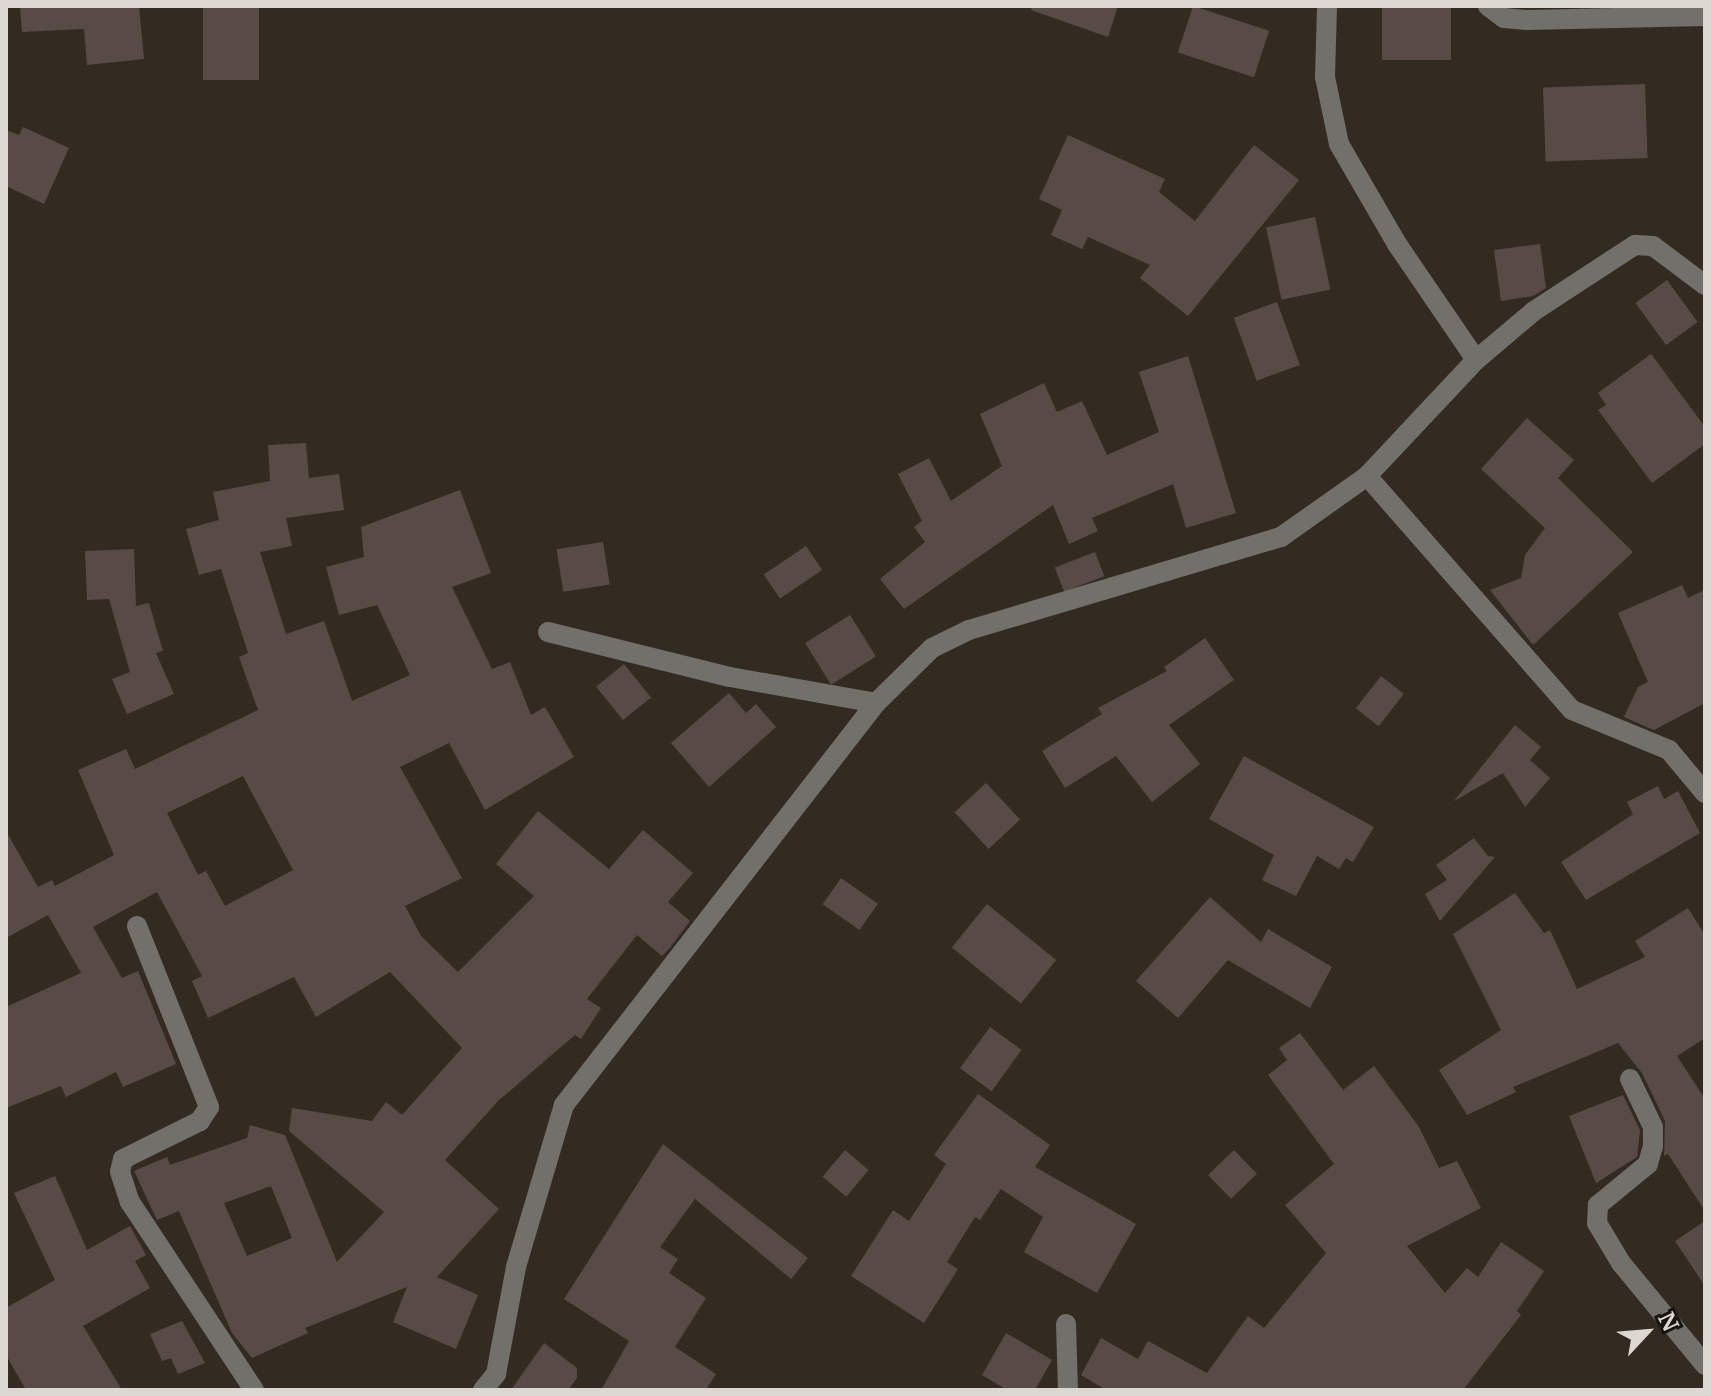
<!DOCTYPE html>
<html>
<head>
<meta charset="utf-8">
<style>
  body { margin:0 }
  #map { position:relative; width:1711px; height:1396px; overflow:hidden; background:#332b22; font-family:Merriweather,serif }
  div>[style] { position:absolute }
  .building>* { inset:0; background:#584b46; transform-origin:0 0 }
  .minor>* { height:20px; margin:-10px; padding:0 10px; transform-origin:10px; border-radius:10px; background:#71706a }
  span { translate:-50% -50%; white-space:nowrap; text-align:center; line-height:1.15; -webkit-text-stroke:7px #181511; paint-order:stroke }
  .frame { position:absolute; inset:0; border:8px solid #dcd7d1; pointer-events:none }
  .north { position:absolute; left:1607px; top:1292px; width:80px; height:80px; -webkit-text-stroke:6px #181511; paint-order:stroke; rotate:64deg; font-size:22px; font-weight:700; line-height:32px; text-align:center; color:#dcd7d1 }
  .north::after { content:''; display:block; margin:auto; width:28px; height:36px; background:#dcd7d1; clip-path:polygon(50% 0,100% 100%,50% 72%,0 100%) }
</style>
</head>
<body>
<div id="map">
  <div class="building">
    <i style="clip-path:polygon(20px 6px,139px 6px,144px 59px,87px 65px,84px 29px,22px 32px)"></i>
    <i style="left:203px;top:6px;width:56px;height:74px"></i>
    <i style="clip-path:polygon(1032px 6px,1118px 6px,1108px 37px,1031px 10px)"></i>
    <i style="left:1193px;top:6px;width:80px;height:49px;rotate:18deg"></i>
    <i style="left:1382px;top:6px;width:69px;height:54px"></i>
    <i style="left:1645px;top:84px;width:74px;height:102px;rotate:88deg"></i>
    <i style="clip-path:polygon(23px 127px,69px 148px,44px 204px,6px 186px,6px 130px,19px 135px)"></i>
    <i style="clip-path:polygon(1068px 135px,1165px 179px,1159px 192px,1195px 221px,1254px 145px,1299px 180px,1188px 316px,1140px 278px,1150px 265px,1088px 237px,1082px 249px,1051px 235px,1062px 210px,1039px 199px)"></i>
    <i style="left:1315px;top:217px;width:74px;height:50px;rotate:78deg"></i>
    <i style="clip-path:polygon(1540px 244px,1546px 288px,1533px 296px,1501px 301px,1494px 250px)"></i>
    <i style="left:1667px;top:280px;width:52px;height:39px;rotate:54deg"></i>
    <i style="left:1277px;top:302px;width:67px;height:46px;rotate:70deg"></i>
    <i style="clip-path:polygon(1651px 354px,1705px 427px,1705px 444px,1652px 483px,1598px 410px,1606px 405px,1598px 393px)"></i>
    <i style="clip-path:polygon(1188px 356px,1236px 513px,1186px 528px,1173px 484px,1092px 518px,1098px 531px,1069px 544px,1053px 505px,904px 609px,880px 579px,925px 542px,914px 527px,922px 521px,898px 474px,929px 458px,951px 501px,1002px 466px,980px 414px,1044px 383px,1057px 412px,1082px 401px,1107px 455px,1159px 432px,1139px 372px)"></i>
    <i style="clip-path:polygon(1527px 418px,1574px 460px,1558px 478px,1633px 552px,1533px 645px,1490px 590px,1521px 578px,1525px 555px,1545px 528px,1481px 469px)"></i>
    <i style="clip-path:polygon(evenodd,306px 443px,309px 478px,339px 474px,344px 510px,286px 518px,292px 546px,260px 552px,286px 634px,324px 621px,352px 701px,410px 675px,377px 605px,339px 615px,326px 567px,364px 557px,361px 527px,460px 490px,491px 573px,452px 587px,492px 669px,510px 662px,531px 715px,545px 707px,574px 757px,485px 810px,449px 743px,400px 767px,462px 878px,405px 906px,421px 936px,458px 972px,534px 896px,496px 864px,538px 811px,609px 869px,643px 830px,693px 873px,668px 902px,690px 921px,669px 949px,662px 956px,637px 935px,587px 999px,601px 1008px,581px 1039px,575px 1035px,498px 1101px,445px 1160px,499px 1209px,437px 1277px,478px 1295px,456px 1349px,393px 1322px,407px 1287px,305px 1328px,308px 1333px,252px 1358px,232px 1333px,179px 1211px,157px 1220px,134px 1171px,167px 1157px,170px 1165px,247px 1138px,250px 1125px,285px 1135px,337px 1262px,384px 1212px,289px 1131px,292px 1108px,372px 1121px,386px 1102px,402px 1115px,462px 1048px,390px 972px,316px 1017px,294px 977px,208px 1018px,192px 981px,202px 976px,157px 892px,93px 927px,122px 978px,138px 971px,176px 1064px,123px 1087px,116px 1072px,66px 1097px,61px 1086px,6px 1108px,6px 1007px,81px 973px,48px 915px,6px 938px,6px 831px,38px 887px,52px 880px,55px 886px,114px 855px,78px 770px,126px 749px,135px 769px,258px 710px,239px 657px,248px 653px,221px 569px,199px 575px,186px 529px,219px 520px,213px 492px,270px 481px,268px 445px,306px 443px,243px 776px,293px 870px,225px 906px,206px 871px,198px 875px,167px 813px,243px 776px,306px 443px,271px 1186px,292px 1238px,247px 1256px,224px 1203px,271px 1186px)"></i>
    <i style="left:603px;top:542px;width:43px;height:47px;rotate:81deg"></i>
    <i style="left:806px;top:546px;width:29px;height:51px;rotate:56deg"></i>
    <i style="clip-path:polygon(134px 549px,136px 606px,149px 603px,163px 651px,156px 653px,174px 694px,127px 714px,112px 679px,130px 672px,109px 599px,87px 600px,85px 551px)"></i>
    <i style="left:1095px;top:552px;width:26px;height:43px;rotate:69deg"></i>
    <i style="clip-path:polygon(1682px 585px,1688px 598px,1705px 590px,1705px 703px,1654px 730px,1624px 717px,1638px 687px,1648px 682px,1618px 613px)"></i>
    <i style="left:850px;top:615px;width:49px;height:53px;rotate:58deg"></i>
    <i style="clip-path:polygon(1205px 638px,1234px 680px,1169px 725px,1200px 764px,1152px 802px,1116px 756px,1065px 788px,1042px 751px,1102px 714px,1098px 708px,1167px 671px,1164px 667px)"></i>
    <i style="left:624px;top:664px;width:43px;height:36px;rotate:51deg"></i>
    <i style="left:1381px;top:676px;width:29px;height:41px;rotate:38deg"></i>
    <i style="clip-path:polygon(729px 693px,746px 713px,756px 704px,776px 727px,709px 787px,671px 743px)"></i>
    <i style="clip-path:polygon(1515px 725px,1541px 747px,1530px 760px,1550px 778px,1525px 807px,1503px 773px,1454px 801px)"></i>
    <i style="clip-path:polygon(1244px 756px,1374px 827px,1353px 862px,1346px 858px,1339px 869px,1317px 856px,1296px 896px,1262px 880px,1274px 855px,1209px 819px)"></i>
    <i style="left:986px;top:783px;width:50px;height:43px;rotate:47deg"></i>
    <i style="clip-path:polygon(1658px 786px,1664px 799px,1678px 791px,1700px 833px,1586px 900px,1561px 862px,1633px 814px,1627px 802px)"></i>
    <i style="clip-path:polygon(1474px 838px,1488px 856px,1495px 857px,1440px 921px,1425px 894px,1447px 880px,1436px 865px)"></i>
    <i style="left:841px;top:878px;width:45px;height:32px;rotate:35deg"></i>
    <i style="clip-path:polygon(1515px 893px,1544px 933px,1550px 930px,1577px 989px,1645px 957px,1635px 941px,1688px 908px,1705px 935px,1705px 1038px,1677px 1056px,1705px 1099px,1705px 1211px,1668px 1154px,1664px 1156px,1665px 1121px,1642px 1073px,1618px 1043px,1513px 1087px,1516px 1092px,1467px 1115px,1439px 1070px,1501px 1030px,1453px 934px)"></i>
    <i style="clip-path:polygon(1210px 897px,1261px 942px,1268px 929px,1332px 967px,1310px 1008px,1228px 960px,1178px 1018px,1136px 981px)"></i>
    <i style="left:987px;top:904px;width:89px;height:56px;rotate:39deg"></i>
    <i style="left:990px;top:1027px;width:39px;height:51px;rotate:36deg"></i>
    <i style="clip-path:polygon(1300px 1033px,1343px 1090px,1374px 1066px,1419px 1127px,1439px 1168px,1457px 1161px,1481px 1208px,1407px 1246px,1445px 1293px,1467px 1268px,1478px 1277px,1501px 1242px,1544px 1271px,1517px 1311px,1521px 1315px,1463px 1390px,1106px 1390px,1081px 1375px,1101px 1338px,1138px 1359px,1148px 1341px,1207px 1373px,1248px 1316px,1264px 1328px,1326px 1253px,1285px 1205px,1334px 1164px,1268px 1075px,1287px 1060px,1279px 1048px)"></i>
    <i style="clip-path:polygon(978px 1094px,1050px 1145px,1035px 1167px,1136px 1224px,1097px 1293px,1024px 1252px,1043px 1217px,1001px 1189px,980px 1220px,975px 1217px,947px 1262px,958px 1269px,924px 1323px,851px 1276px,893px 1210px,909px 1221px,946px 1164px,934px 1155px)"></i>
    <i style="clip-path:polygon(1623px 1095px,1640px 1130px,1637px 1157px,1596px 1183px,1569px 1116px)"></i>
    <i style="clip-path:polygon(663px 1144px,808px 1258px,791px 1279px,695px 1199px,660px 1247px,678px 1259px,669px 1273px,706px 1298px,675px 1347px,716px 1374px,706px 1390px,601px 1390px,629px 1341px,564px 1299px)"></i>
    <i style="left:845px;top:1150px;width:31px;height:35px;rotate:40deg"></i>
    <i style="left:1234px;top:1150px;width:33px;height:36px;rotate:46deg"></i>
    <i style="clip-path:polygon(55px 1176px,87px 1250px,130px 1226px,146px 1255px,135px 1261px,150px 1288px,83px 1326px,122px 1390px,26px 1390px,6px 1355px,6px 1308px,55px 1280px,14px 1193px)"></i>
    <i style="clip-path:polygon(1705px 1221px,1705px 1286px,1675px 1241px)"></i>
    <i style="clip-path:polygon(182px 1321px,205px 1363px,178px 1374px,171px 1358px,162px 1361px,150px 1334px)"></i>
    <i style="clip-path:polygon(1006px 1333px,1052px 1360px,1035px 1390px,1007px 1390px,982px 1375px)"></i>
    <i style="clip-path:polygon(544px 1343px,577px 1368px,577px 1378px,568px 1390px,511px 1390px)"></i>
  </div>
  <div class="minor">
    <i style="left:1327px;top:6px;width:71px;rotate:91.6deg"></i>
    <i style="left:1325px;top:77px;width:68px;rotate:78.2deg"></i>
    <i style="left:1339px;top:144px;width:116px;rotate:59.9deg"></i>
    <i style="left:1397px;top:244px;width:140px;rotate:55.7deg"></i>
    <i style="left:1488px;top:6px;width:20px;rotate:37deg"></i>
    <i style="left:1504px;top:18px;width:23px;rotate:5deg"></i>
    <i style="left:1527px;top:20px;width:178px;rotate:-1.3deg"></i>
    <i style="left:1367px;top:476px;width:311px;rotate:48.8deg"></i>
    <i style="left:1572px;top:710px;width:105px;rotate:22.4deg"></i>
    <i style="left:1669px;top:750px;width:56px;rotate:50.1deg"></i>
    <i style="left:548px;top:632px;width:187px;rotate:13.9deg"></i>
    <i style="left:730px;top:677px;width:148px;rotate:10.1deg"></i>
    <i style="left:137px;top:926px;width:195px;rotate:68.3deg"></i>
    <i style="left:209px;top:1107px;width:17px;rotate:123deg"></i>
    <i style="left:200px;top:1121px;width:86px;rotate:153.7deg"></i>
    <i style="left:123px;top:1159px;width:13px;rotate:103deg"></i>
    <i style="left:120px;top:1172px;width:32px;rotate:72deg"></i>
    <i style="left:130px;top:1202px;width:225px;rotate:56.6deg"></i>
    <i style="left:1630px;top:1079px;width:53px;rotate:64.4deg"></i>
    <i style="left:1653px;top:1127px;width:19px;rotate:90deg"></i>
    <i style="left:1653px;top:1146px;width:19px;rotate:106deg"></i>
    <i style="left:1648px;top:1164px;width:65px;rotate:140.6deg"></i>
    <i style="left:1598px;top:1205px;width:18px;rotate:93deg"></i>
    <i style="left:1597px;top:1223px;width:47px;rotate:59deg"></i>
    <i style="left:1621px;top:1263px;width:132px;rotate:50.5deg"></i>
    <i style="left:1066px;top:1324px;width:66px;rotate:88.3deg"></i>
    <i style="left:483px;top:1390px;width:21px;rotate:-51deg"></i>
    <i style="left:496px;top:1374px;width:109px;rotate:-79.4deg"></i>
    <i style="left:516px;top:1267px;width:169px;rotate:-73.5deg"></i>
    <i style="left:564px;top:1105px;width:509px;rotate:-52.18deg"></i>
    <i style="left:876px;top:703px;width:78px;rotate:-44.5deg"></i>
    <i style="left:932px;top:648px;width:41px;rotate:-25.9deg"></i>
    <i style="left:969px;top:630px;width:326px;rotate:-16.6deg"></i>
    <i style="left:1281px;top:537px;width:105px;rotate:-35.3deg"></i>
    <i style="left:1367px;top:476px;width:159px;rotate:-46.8deg"></i>
    <i style="left:1476px;top:360px;width:76px;rotate:-40.2deg"></i>
    <i style="left:1534px;top:311px;width:121px;rotate:-33.2deg"></i>
    <i style="left:1635px;top:245px;width:18px;rotate:3deg"></i>
    <i style="left:1653px;top:246px;width:65px;rotate:36.9deg"></i>
  </div>
  <div class="frame"></div>
  <div class="north">N</div>
</div>
</body>
</html>
